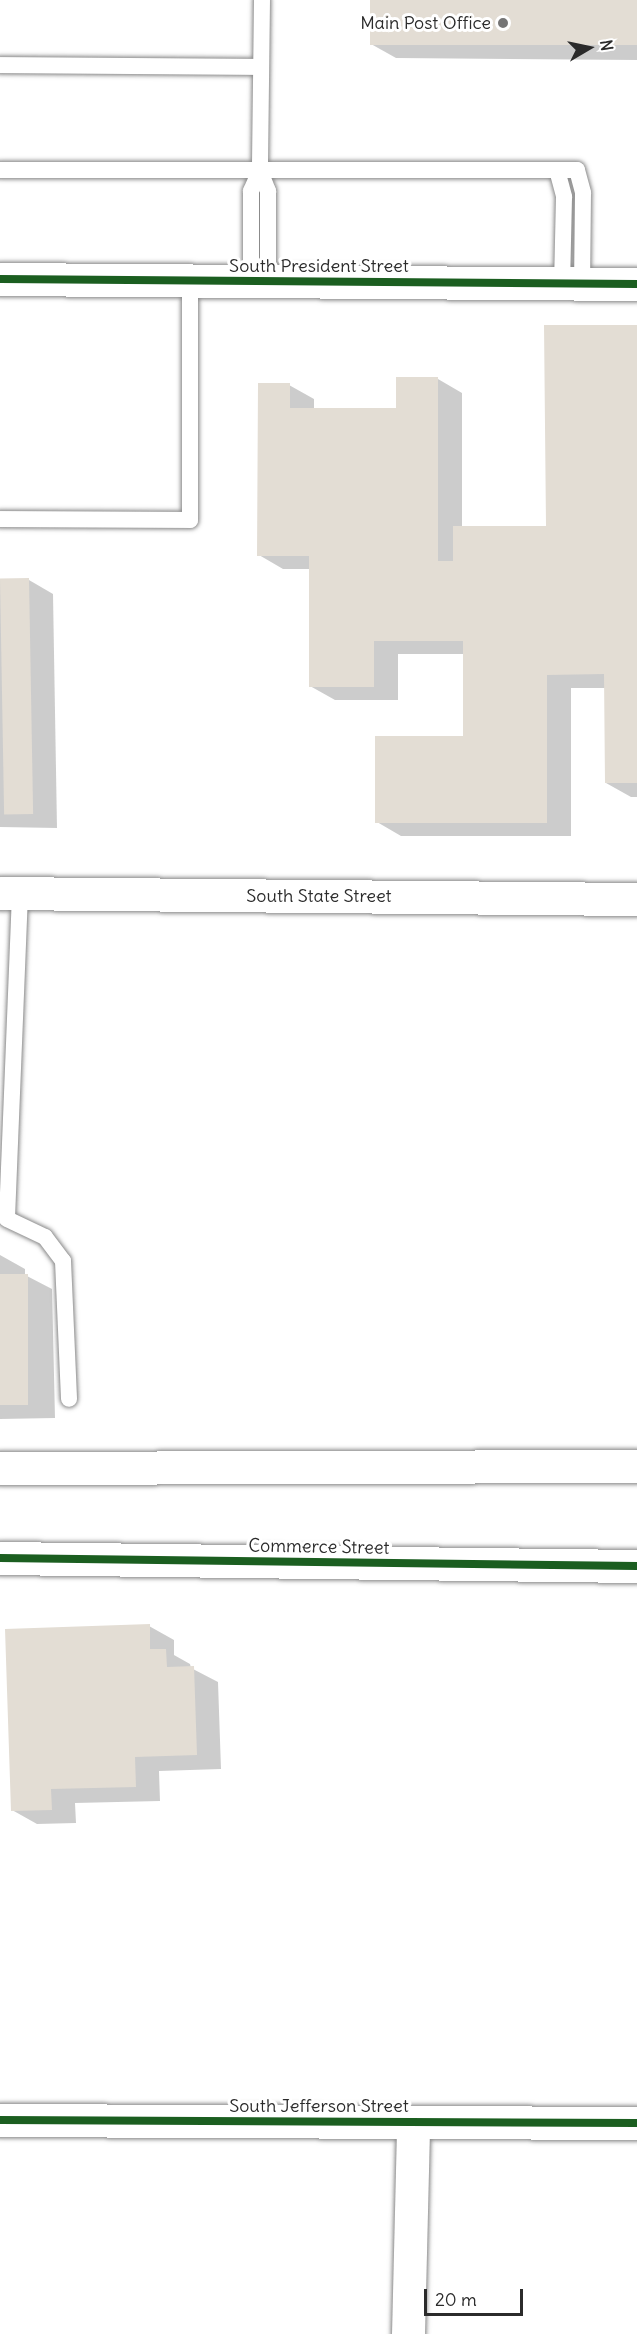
<!DOCTYPE html>
<html>
<head>
<meta charset="utf-8">
<style>
  body { margin:0 }
  #map { position:relative; width:637px; height:2334px; overflow:hidden; background:#fff; font-family:Delius,sans-serif }
  div>[style] { position:absolute }
  .shadow>* { inset:0; background:#0003 }
  .building>* { inset:0; background:#e3ddd4; transform-origin:0 0 }
  .roads { filter:drop-shadow(0 0 2px #8a8a8a) drop-shadow(0 0 2px #8a8a8a) }
  .service>* { height:16px; margin:-8px; padding:0 8px; transform-origin:8px; border-radius:8px; background:#fff }
  .minor>* { height:33px; margin:-16.5px; padding:0 16.5px; transform-origin:16.5px; border-radius:16.5px; background:#fff }
  .tertiary>* { height:33px; margin:-16.5px; padding:0 16.5px; transform-origin:16.5px; border-radius:16.5px; background:#fff }
  .primary>* { height:33px; margin:-16.5px; padding:0 16.5px; transform-origin:16.5px; border-radius:16.5px; background:#fff }
  .cycleway>* { height:8px; margin:-4px; padding:0 4px; transform-origin:4px; border-radius:4px; background:#1b5e20 }
  .dots>* { width:16px; height:16px; translate:-50% -50%; box-sizing:border-box; border:3px solid #fff; border-radius:50% }
  span { translate:-50% -50%; white-space:nowrap; text-align:center; line-height:1.15; -webkit-text-stroke:6px #fff; paint-order:stroke }
  .poi-label { font-size:18px; color:#2b2b2b }
  .right { translate:-100% -50%; text-align:right }
  .street-label { font-size:18px; color:#2b2b2b }
  .north { position:absolute; left:559px; top:18px; width:60px; height:60px; -webkit-text-stroke:4px #fff; paint-order:stroke; rotate:81deg; font-size:16px; font-weight:700; line-height:24px; text-align:center; color:#2b2b2b }
  .north::after { content:''; display:block; margin:auto; width:21px; height:27px; background:#2b2b2b; clip-path:polygon(50% 0,100% 100%,50% 72%,0 100%) }
  .scale { position:absolute; left:424px; top:2289px; width:99px; height:27px; box-sizing:border-box; border:3px solid #2b2b2b; border-top:0; padding-left:8px; font-size:18px; line-height:21px; white-space:nowrap; color:#2b2b2b; -webkit-text-stroke:4px #fff; paint-order:stroke }
</style>
</head>
<body>
<div id="map">
  <div class="shadow">
    <i style="clip-path:polygon(372px 0,637px 0,637px 60px,396px 58px,371px 44px)"></i>
    <i style="clip-path:polygon(637px 326px,637px 797px,631px 797px,606px 783px,606px 688px,571px 688px,571px 836px,401px 836px,377px 822px,465px 737px,465px 654px,398px 654px,398px 700px,335px 700px,310px 686px,310px 569px,283px 569px,259px 555px,289px 385px,314px 399px,314px 409px,397px 410px,397px 379px,438px 379px,462px 393px,462px 527px,547px 527px)"></i>
    <i style="clip-path:polygon(0 580px,29px 580px,53px 594px,57px 828px,0 827px)"></i>
    <i style="clip-path:polygon(0 1255px,25px 1269px,25px 1275px,52px 1289px,55px 1418px,0 1419px)"></i>
    <i style="clip-path:polygon(149px 1626px,174px 1640px,174px 1655px,190px 1664px,191px 1668px,218px 1682px,221px 1769px,159px 1771px,160px 1801px,75px 1803px,76px 1823px,37px 1824px,12px 1810px)"></i>
  </div>
  <div class="building">
    <i style="left:370px;top:0;width:267px;height:45px"></i>
    <i style="clip-path:polygon(544px 325px,637px 325px,637px 783px,605px 783px,604px 674px,547px 675px,547px 823px,375px 823px,375px 736px,463px 736px,463px 641px,374px 641px,374px 687px,309px 687px,309px 556px,257px 556px,258px 383px,290px 383px,290px 408px,396px 408px,396px 377px,438px 377px,438px 561px,453px 561px,453px 526px,546px 526px)"></i>
    <i style="left:29px;top:578px;width:236px;height:29px;rotate:89deg"></i>
    <i style="left:0;top:1274px;width:28px;height:131px"></i>
    <i style="clip-path:polygon(150px 1624px,150px 1649px,166px 1649px,167px 1667px,194px 1666px,197px 1755px,135px 1757px,136px 1787px,51px 1789px,52px 1810px,11px 1811px,5px 1629px)"></i>
  </div>
  <div class="roads">
    <div class="service">
      <i style="left:262px;top:0;width:171px;rotate:90.7deg"></i>
      <i style="left:260px;top:171px;width:22px;rotate:68deg"></i>
      <i style="left:268px;top:191px;width:89px;rotate:90deg"></i>
      <i style="left:0;top:65px;width:261px;rotate:0.4deg"></i>
      <i style="left:0;top:170px;width:577px"></i>
      <i style="left:577px;top:170px;width:24px;rotate:75deg"></i>
      <i style="left:583px;top:193px;width:90px;rotate:90.6deg"></i>
      <i style="left:557px;top:170px;width:28px;rotate:75deg"></i>
      <i style="left:564px;top:197px;width:86px;rotate:91.3deg"></i>
      <i style="left:251px;top:280px;width:89px;rotate:-90deg"></i>
      <i style="left:251px;top:191px;width:22px;rotate:-66deg"></i>
      <i style="left:0;top:519px;width:190px;rotate:0.3deg"></i>
      <i style="left:190px;top:520px;width:240px;rotate:-90deg"></i>
      <i style="left:20px;top:894px;width:325px;rotate:92.3deg"></i>
      <i style="left:7px;top:1219px;width:42px;rotate:25.3deg"></i>
      <i style="left:45px;top:1237px;width:30px;rotate:53deg"></i>
      <i style="left:63px;top:1261px;width:138px;rotate:87.5deg"></i>
    </div>
    <div class="minor">
      <i style="left:0;top:279px;width:637px;rotate:0.45deg"></i>
      <i style="left:0;top:1468px;width:637px;rotate:-0.18deg"></i>
      <i style="left:0;top:1558px;width:637px;rotate:0.72deg"></i>
      <i style="left:408px;top:2334px;width:212px;rotate:-88.6deg"></i>
    </div>
    <div class="tertiary">
      <i style="left:0;top:2120px;width:637px;rotate:0.27deg"></i>
    </div>
    <div class="primary">
      <i style="left:0;top:893px;width:637px;rotate:0.54deg"></i>
    </div>
  </div>
  <div class="cycleway">
    <i style="left:0;top:279px;width:637px;rotate:0.45deg"></i>
    <i style="left:0;top:1558px;width:637px;rotate:0.72deg"></i>
    <i style="left:0;top:2120px;width:637px;rotate:0.27deg"></i>
  </div>
  <div class="dots">
    <i style="left:503px;top:23px;background:#757575"></i>
  </div>
  <div class="poi-label">
    <span class="right" style="left:491px;top:23px">Main Post Office</span>
  </div>
  <div class="street-label">
    <span style="left:319px;top:266px">South President Street</span>
    <span style="left:319px;top:896px">South State Street</span>
    <span style="left:319px;top:1547px;rotate:1deg">Commerce Street</span>
    <span style="left:319px;top:2106px">South Jefferson Street</span>
  </div>
  <div class="north">N</div>
  <div class="scale">20 m</div>
</div>
</body>
</html>
